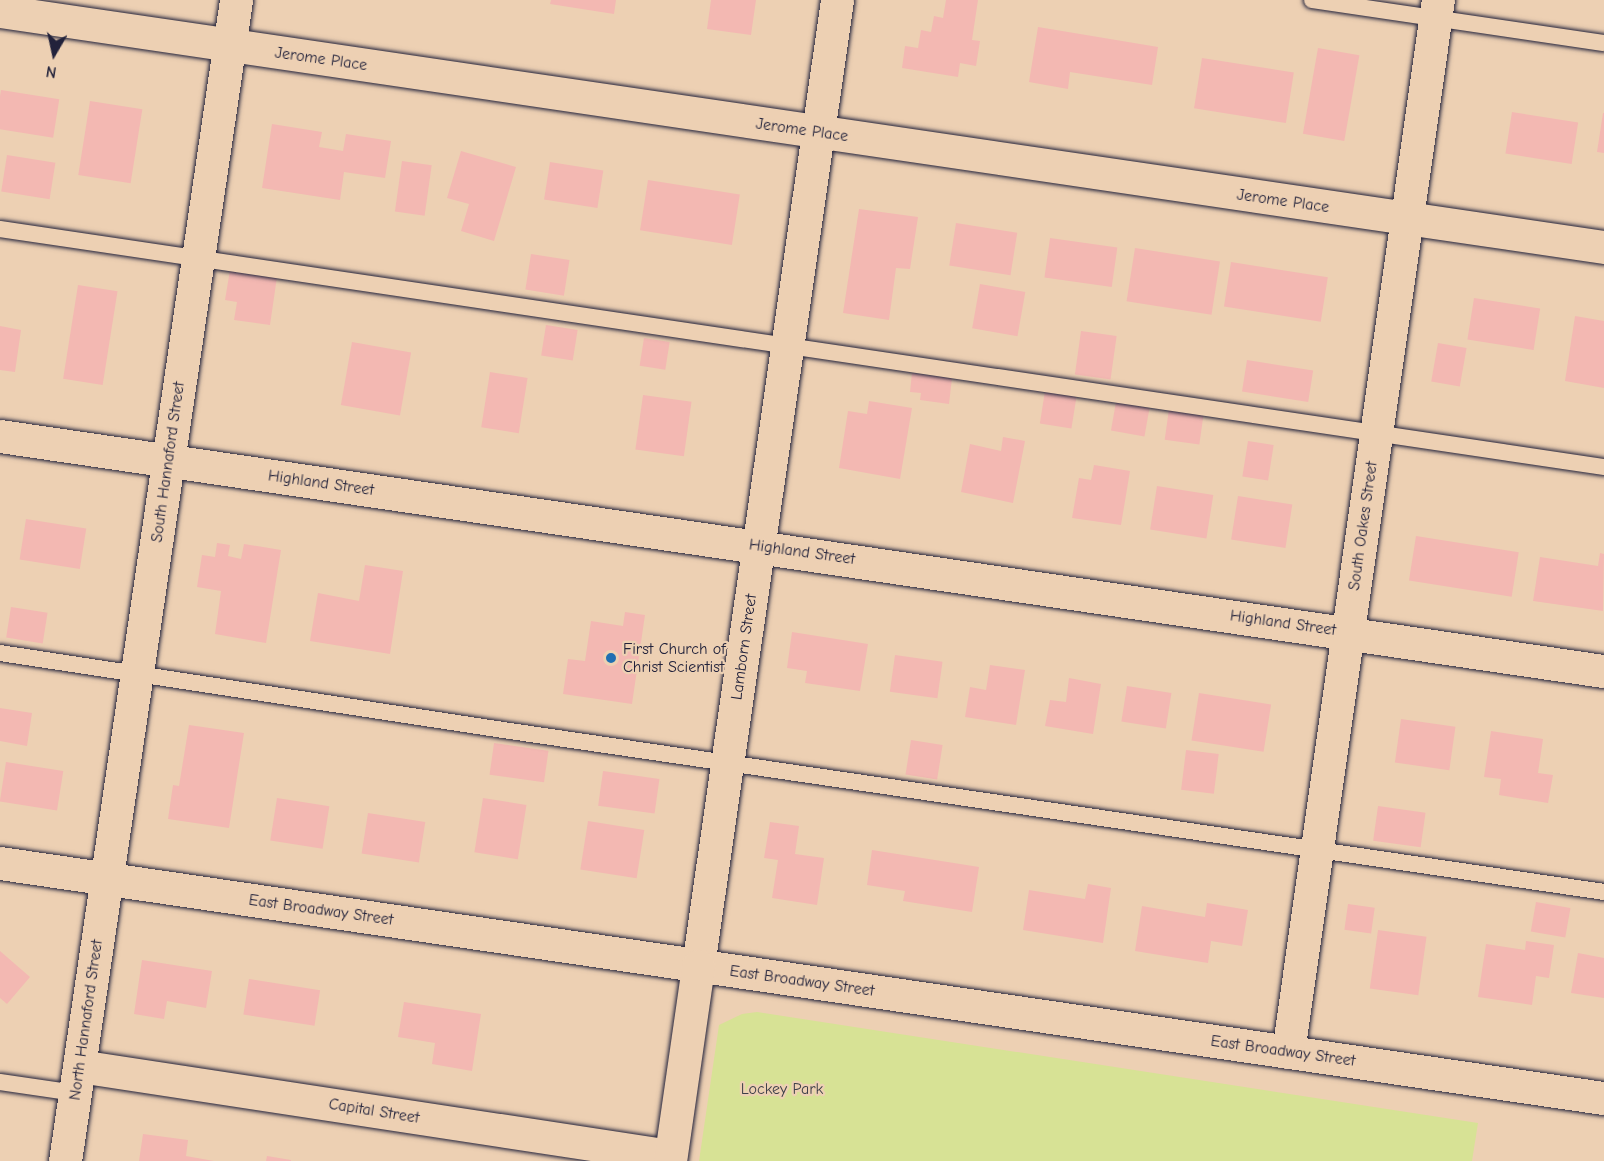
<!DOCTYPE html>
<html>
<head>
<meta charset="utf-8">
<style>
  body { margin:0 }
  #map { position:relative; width:1604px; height:1161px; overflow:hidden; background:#edd0b3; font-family:"Comic Neue",sans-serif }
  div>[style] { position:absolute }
  .green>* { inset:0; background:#d7e295 }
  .building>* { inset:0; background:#f3b8b2; transform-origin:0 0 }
  .roads { filter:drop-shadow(0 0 2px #22223b) drop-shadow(0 0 2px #22223b) }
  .service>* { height:16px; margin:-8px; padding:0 8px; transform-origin:8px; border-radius:8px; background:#edd0b3 }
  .minor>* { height:33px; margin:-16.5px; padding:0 16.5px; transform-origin:16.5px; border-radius:16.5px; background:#edd0b3 }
  .tertiary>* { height:33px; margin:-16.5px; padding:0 16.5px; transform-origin:16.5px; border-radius:16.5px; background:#edd0b3 }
  .dots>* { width:16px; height:16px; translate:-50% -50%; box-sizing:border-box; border:3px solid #edd0b3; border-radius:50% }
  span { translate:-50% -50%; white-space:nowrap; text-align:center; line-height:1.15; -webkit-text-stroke:4.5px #edd0b3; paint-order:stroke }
  .street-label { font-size:16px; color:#22223b }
  .poi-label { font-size:16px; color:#22223b }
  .left { translate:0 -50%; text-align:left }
  .park-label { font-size:16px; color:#3d3f48 }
  .north { position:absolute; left:24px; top:24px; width:60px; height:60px; -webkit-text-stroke:4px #edd0b3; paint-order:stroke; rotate:189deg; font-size:16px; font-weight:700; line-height:24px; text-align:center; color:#22223b }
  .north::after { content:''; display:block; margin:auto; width:21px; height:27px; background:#22223b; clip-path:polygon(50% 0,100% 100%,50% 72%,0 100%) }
</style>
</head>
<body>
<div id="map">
  <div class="green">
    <i style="clip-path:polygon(757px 1012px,1478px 1123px,1472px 1161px,699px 1161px,719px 1025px,742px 1014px)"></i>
  </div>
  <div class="building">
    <i style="clip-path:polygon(551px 0,616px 0,614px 14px,550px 4px)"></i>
    <i style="clip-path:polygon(711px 0,756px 0,751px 35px,707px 29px)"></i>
    <i style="clip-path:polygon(946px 0,978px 0,972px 40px,980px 41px,976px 66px,960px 63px,958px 77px,902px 68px,905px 46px,918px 48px,921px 30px,931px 32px,934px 16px,943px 18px)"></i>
    <i style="clip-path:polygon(1038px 27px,1158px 47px,1152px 85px,1070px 72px,1068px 89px,1029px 82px)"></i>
    <i style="left:1318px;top:48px;width:42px;height:87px;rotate:10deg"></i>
    <i style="left:1202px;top:58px;width:93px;height:51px;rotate:9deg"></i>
    <i style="left:1px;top:90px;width:59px;height:39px;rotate:9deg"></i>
    <i style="left:90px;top:101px;width:53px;height:75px;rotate:9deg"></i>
    <i style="left:1512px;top:112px;width:67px;height:42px;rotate:9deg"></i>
    <i style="clip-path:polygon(1603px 113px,1604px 113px,1604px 153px,1597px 152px)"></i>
    <i style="clip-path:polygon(272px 124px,322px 132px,319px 147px,343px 151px,346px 134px,391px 141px,385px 178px,344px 172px,340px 200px,262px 188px)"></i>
    <i style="clip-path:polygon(461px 151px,516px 167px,494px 241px,461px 231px,469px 204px,447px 198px)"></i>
    <i style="left:7px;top:155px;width:49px;height:37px;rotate:9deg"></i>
    <i style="left:402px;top:161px;width:30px;height:51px;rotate:8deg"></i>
    <i style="left:550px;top:162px;width:54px;height:38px;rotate:9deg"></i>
    <i style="left:648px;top:180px;width:93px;height:51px;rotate:9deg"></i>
    <i style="clip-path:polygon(859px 209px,918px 217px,910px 269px,896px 268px,889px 320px,843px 313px)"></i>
    <i style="left:956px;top:223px;width:62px;height:43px;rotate:9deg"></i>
    <i style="left:1050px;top:238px;width:68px;height:40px;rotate:8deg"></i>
    <i style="left:1135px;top:248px;width:86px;height:54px;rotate:9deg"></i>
    <i style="left:531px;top:254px;width:39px;height:36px;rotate:9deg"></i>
    <i style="left:1231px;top:262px;width:98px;height:45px;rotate:9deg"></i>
    <i style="clip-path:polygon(230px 270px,277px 277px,270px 325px,234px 320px,237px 302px,225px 300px)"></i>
    <i style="left:980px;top:284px;width:46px;height:45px;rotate:10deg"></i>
    <i style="left:78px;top:285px;width:40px;height:95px;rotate:9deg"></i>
    <i style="left:1474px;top:298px;width:67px;height:42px;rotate:9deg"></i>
    <i style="clip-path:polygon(1575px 316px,1604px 321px,1604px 388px,1565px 381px)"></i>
    <i style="left:546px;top:325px;width:32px;height:31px;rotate:9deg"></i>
    <i style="clip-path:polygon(0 326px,21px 330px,15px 372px,0 370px)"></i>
    <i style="left:1081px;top:331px;width:36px;height:44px;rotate:8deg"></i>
    <i style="left:644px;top:338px;width:26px;height:28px;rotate:9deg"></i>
    <i style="left:352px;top:342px;width:60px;height:64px;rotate:10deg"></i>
    <i style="left:1438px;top:343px;width:29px;height:39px;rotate:10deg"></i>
    <i style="left:1247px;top:360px;width:67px;height:32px;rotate:9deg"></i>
    <i style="left:490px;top:372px;width:38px;height:56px;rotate:9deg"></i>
    <i style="clip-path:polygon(912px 373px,952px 378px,949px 404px,920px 400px,921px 393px,910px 392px)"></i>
    <i style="left:1045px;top:391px;width:32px;height:33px;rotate:9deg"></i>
    <i style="left:643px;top:395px;width:49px;height:55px;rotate:8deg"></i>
    <i style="clip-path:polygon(869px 401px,912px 408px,900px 479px,839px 468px,848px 411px,867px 414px)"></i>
    <i style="left:1116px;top:402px;width:34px;height:29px;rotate:10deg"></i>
    <i style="left:1169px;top:409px;width:35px;height:31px;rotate:8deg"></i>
    <i style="clip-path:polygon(1003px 437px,1025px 441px,1013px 503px,961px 492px,970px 444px,1001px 451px)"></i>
    <i style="left:1248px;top:441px;width:26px;height:36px;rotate:9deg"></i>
    <i style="clip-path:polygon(1094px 465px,1130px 471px,1121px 525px,1072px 518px,1079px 478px,1091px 480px)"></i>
    <i style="left:1157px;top:486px;width:57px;height:44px;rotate:9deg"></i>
    <i style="left:1238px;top:496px;width:55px;height:44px;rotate:9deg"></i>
    <i style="left:26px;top:519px;width:61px;height:41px;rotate:9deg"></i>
    <i style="left:1416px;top:536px;width:104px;height:45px;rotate:9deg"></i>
    <i style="clip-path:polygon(217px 543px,230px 545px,228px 556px,241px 559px,244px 544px,281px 550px,266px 643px,215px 634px,221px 591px,197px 587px,202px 555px,215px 557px)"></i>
    <i style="clip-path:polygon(1600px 553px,1604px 554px,1603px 611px,1533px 601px,1540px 557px,1598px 566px)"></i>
    <i style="clip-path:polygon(365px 565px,403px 571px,390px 654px,310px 641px,318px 593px,359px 601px)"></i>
    <i style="left:11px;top:607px;width:37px;height:31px;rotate:9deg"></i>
    <i style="clip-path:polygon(625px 612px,645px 615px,632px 704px,563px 694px,568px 659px,585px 661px,591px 621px,623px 626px)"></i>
    <i style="clip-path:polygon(792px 632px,868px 644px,860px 691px,805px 683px,807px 671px,787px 668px)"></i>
    <i style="left:895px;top:655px;width:48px;height:37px;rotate:8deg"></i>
    <i style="clip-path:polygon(990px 665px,1025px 670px,1016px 725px,965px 717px,970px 687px,986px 690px)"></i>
    <i style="clip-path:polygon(1069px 678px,1101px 684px,1093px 734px,1045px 726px,1050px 700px,1066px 702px)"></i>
    <i style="left:1127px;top:686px;width:45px;height:36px;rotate:9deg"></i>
    <i style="left:1199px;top:693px;width:73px;height:48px;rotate:9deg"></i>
    <i style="clip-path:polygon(0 708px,32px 713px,27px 746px,0 741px)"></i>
    <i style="left:1401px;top:719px;width:55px;height:44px;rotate:8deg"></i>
    <i style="clip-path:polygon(189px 725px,244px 733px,229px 828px,168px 819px,173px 785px,179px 786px)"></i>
    <i style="clip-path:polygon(1491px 731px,1543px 739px,1538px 773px,1553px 775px,1548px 803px,1499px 795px,1501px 779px,1484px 777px)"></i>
    <i style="left:911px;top:740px;width:32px;height:35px;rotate:9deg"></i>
    <i style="left:494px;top:743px;width:55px;height:32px;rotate:8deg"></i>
    <i style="left:1186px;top:750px;width:33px;height:40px;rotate:7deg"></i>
    <i style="left:6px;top:762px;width:58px;height:40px;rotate:9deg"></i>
    <i style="left:603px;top:771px;width:57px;height:35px;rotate:8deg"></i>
    <i style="left:277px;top:798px;width:53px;height:43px;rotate:9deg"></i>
    <i style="left:483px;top:798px;width:44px;height:55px;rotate:9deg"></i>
    <i style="left:1378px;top:806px;width:48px;height:35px;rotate:8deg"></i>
    <i style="left:368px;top:813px;width:58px;height:41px;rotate:9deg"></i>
    <i style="left:588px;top:821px;width:57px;height:49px;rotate:9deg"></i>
    <i style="clip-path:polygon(770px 822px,799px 826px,795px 854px,824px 858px,817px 905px,772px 898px,778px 860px,764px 858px)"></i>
    <i style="clip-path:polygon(872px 850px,979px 867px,972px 912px,903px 901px,905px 891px,867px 885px)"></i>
    <i style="clip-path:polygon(1088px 884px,1111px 888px,1103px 943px,1023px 930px,1029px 890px,1085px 899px)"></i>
    <i style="left:1536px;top:902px;width:35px;height:30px;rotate:10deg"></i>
    <i style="clip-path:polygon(1207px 903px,1248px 910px,1242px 946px,1211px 941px,1208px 963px,1135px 951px,1142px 906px,1205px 917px)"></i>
    <i style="left:1348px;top:904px;width:27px;height:26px;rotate:8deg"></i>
    <i style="left:1378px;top:930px;width:49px;height:59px;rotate:8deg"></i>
    <i style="clip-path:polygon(1526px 941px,1554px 945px,1549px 978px,1536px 976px,1532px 1005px,1478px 997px,1486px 944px,1525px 950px)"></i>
    <i style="clip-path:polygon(0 951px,30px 977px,7px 1004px,0 998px)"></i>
    <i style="clip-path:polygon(1578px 953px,1604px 958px,1604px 998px,1571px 993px)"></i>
    <i style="clip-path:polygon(142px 960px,212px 971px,206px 1008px,167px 1001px,164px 1019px,134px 1014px)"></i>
    <i style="left:249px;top:979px;width:72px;height:36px;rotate:9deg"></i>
    <i style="clip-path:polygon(404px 1002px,481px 1014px,472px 1071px,432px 1064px,435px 1043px,398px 1037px)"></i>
    <i style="clip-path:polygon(143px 1134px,188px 1140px,186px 1156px,214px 1161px,139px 1161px)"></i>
    <i style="clip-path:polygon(267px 1156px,291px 1160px,291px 1161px,266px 1161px)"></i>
  </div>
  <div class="roads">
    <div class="service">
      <i style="left:1312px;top:0;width:295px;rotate:8.4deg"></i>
      <i style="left:0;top:229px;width:1622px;rotate:8.44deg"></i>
      <i style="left:0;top:653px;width:516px;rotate:8.7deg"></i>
      <i style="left:510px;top:731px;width:1106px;rotate:8.37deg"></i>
      <i style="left:0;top:1082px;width:76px;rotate:8.3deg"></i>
    </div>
    <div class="minor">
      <i style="left:0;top:11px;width:1621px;rotate:8.37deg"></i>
      <i style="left:0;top:436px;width:1621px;rotate:8.34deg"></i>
      <i style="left:698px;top:966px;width:976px;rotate:-81.81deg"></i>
      <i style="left:1288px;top:1052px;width:1063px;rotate:-81.89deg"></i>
      <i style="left:79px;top:1066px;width:598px;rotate:8.66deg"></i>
      <i style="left:65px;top:1161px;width:1174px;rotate:-81.62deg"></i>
    </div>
    <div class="tertiary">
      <i style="left:0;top:863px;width:1621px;rotate:8.34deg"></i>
      <i style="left:670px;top:1161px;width:197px;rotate:-81.8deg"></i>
    </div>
  </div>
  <div class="dots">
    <i style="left:611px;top:658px;background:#1f6fb2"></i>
  </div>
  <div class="street-label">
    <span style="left:321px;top:59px;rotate:8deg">Jerome Place</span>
    <span style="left:802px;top:130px;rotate:8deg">Jerome Place</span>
    <span style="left:1283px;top:201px;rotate:8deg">Jerome Place</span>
    <span style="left:168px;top:462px;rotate:-82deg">South Hannaford Street</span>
    <span style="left:321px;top:483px;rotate:8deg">Highland Street</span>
    <span style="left:1363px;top:526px;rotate:-82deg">South Oakes Street</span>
    <span style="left:802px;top:552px;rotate:8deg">Highland Street</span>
    <span style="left:1283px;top:623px;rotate:8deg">Highland Street</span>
    <span style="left:744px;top:647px;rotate:-82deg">Lamborn Street</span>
    <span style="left:321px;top:910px;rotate:8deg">East Broadway Street</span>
    <span style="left:802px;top:981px;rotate:8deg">East Broadway Street</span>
    <span style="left:86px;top:1020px;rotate:-82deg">North Hannaford Street</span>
    <span style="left:1283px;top:1051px;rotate:8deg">East Broadway Street</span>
    <span style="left:374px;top:1111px;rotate:9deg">Capital Street</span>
  </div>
  <div class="poi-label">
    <span class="left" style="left:623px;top:658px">First Church of<br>Christ Scientist</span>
  </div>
  <div class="park-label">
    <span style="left:782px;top:1089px">Lockey Park</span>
  </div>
  <div class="north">N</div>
</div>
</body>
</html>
